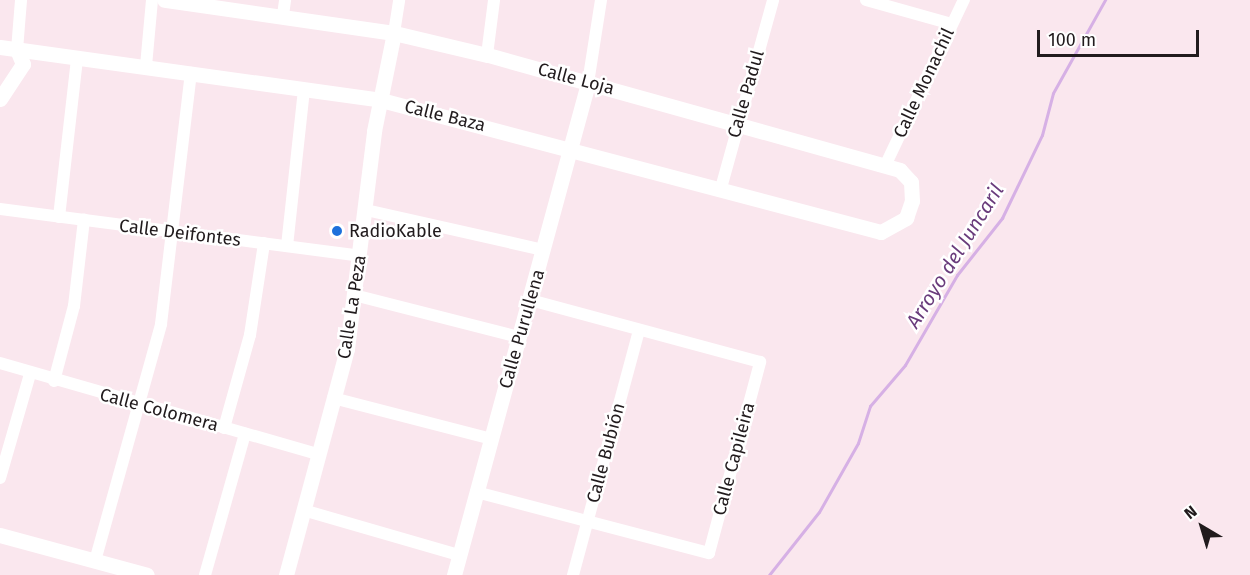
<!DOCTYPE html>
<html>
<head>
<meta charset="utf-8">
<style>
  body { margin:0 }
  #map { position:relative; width:1250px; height:575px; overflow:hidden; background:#fae7ee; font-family:"Fira Sans",sans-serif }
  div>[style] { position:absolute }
  .stream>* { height:3px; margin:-1.5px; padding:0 1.5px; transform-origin:1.5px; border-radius:1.5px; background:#d6b0e5 }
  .minor>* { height:12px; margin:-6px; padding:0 6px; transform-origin:6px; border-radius:6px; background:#fff }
  .tertiary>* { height:15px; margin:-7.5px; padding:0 7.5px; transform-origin:7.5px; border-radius:7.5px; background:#fff }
  .dots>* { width:16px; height:16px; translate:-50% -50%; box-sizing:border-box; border:3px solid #fff; border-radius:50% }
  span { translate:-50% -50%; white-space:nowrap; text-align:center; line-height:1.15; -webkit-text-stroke:5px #fff; paint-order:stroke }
  .street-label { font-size:18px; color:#211b1d }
  .poi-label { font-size:18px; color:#211b1d }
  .left { translate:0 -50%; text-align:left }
  .water-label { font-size:20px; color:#6a3c7c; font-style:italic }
  .north { position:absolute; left:1172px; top:497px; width:60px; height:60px; -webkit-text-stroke:4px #fff; paint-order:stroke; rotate:322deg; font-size:16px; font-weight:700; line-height:24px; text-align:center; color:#211b1d }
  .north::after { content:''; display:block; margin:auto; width:21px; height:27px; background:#211b1d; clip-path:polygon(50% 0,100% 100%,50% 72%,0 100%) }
  .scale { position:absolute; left:1037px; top:30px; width:162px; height:27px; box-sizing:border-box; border:3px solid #211b1d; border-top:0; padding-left:8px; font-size:18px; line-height:21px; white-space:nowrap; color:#211b1d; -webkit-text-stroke:4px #fff; paint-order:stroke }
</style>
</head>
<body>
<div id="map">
  <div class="stream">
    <i style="left:769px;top:575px;width:80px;rotate:-51.6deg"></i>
    <i style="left:819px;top:512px;width:79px;rotate:-60.5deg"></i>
    <i style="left:858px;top:443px;width:39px;rotate:-72deg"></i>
    <i style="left:870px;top:406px;width:54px;rotate:-49.5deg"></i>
    <i style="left:905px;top:365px;width:104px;rotate:-60deg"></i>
    <i style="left:957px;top:275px;width:73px;rotate:-51.7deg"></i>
    <i style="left:1002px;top:218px;width:92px;rotate:-64.3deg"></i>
    <i style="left:1042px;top:135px;width:43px;rotate:-75.3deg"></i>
    <i style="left:1053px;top:93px;width:107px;rotate:-60.8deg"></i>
  </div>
  <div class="minor">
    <i style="left:866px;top:0;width:89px;rotate:15.6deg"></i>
    <i style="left:283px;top:15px;width:15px;rotate:-82deg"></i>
    <i style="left:394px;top:33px;width:33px;rotate:-81deg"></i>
    <i style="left:17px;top:50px;width:50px;rotate:-85.4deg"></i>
    <i style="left:487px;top:55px;width:55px;rotate:-82.7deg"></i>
    <i style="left:146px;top:66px;width:66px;rotate:-84.8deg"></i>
    <i style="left:588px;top:83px;width:84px;rotate:-81.1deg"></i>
    <i style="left:885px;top:166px;width:184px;rotate:-64.6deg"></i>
    <i style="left:721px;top:188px;width:195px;rotate:-74.5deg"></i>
    <i style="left:0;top:209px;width:363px;rotate:7.4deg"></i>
    <i style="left:366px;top:210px;width:181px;rotate:12.7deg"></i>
    <i style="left:59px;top:217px;width:160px;rotate:-83.5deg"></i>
    <i style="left:287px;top:246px;width:158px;rotate:-83.8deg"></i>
    <i style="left:354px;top:295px;width:170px;rotate:14.3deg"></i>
    <i style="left:0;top:363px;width:331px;rotate:16deg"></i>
    <i style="left:54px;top:381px;width:78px;rotate:-75.1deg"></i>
    <i style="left:74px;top:306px;width:87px;rotate:-83.4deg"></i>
    <i style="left:333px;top:398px;width:163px;rotate:14.5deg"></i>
    <i style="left:224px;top:428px;width:97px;rotate:-74.4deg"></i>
    <i style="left:250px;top:335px;width:93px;rotate:-81.3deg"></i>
    <i style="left:0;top:478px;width:108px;rotate:-73.9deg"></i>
    <i style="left:476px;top:492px;width:241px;rotate:14.7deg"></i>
    <i style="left:709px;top:553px;width:198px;rotate:-75deg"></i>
    <i style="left:760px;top:362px;width:238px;rotate:-164.9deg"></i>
    <i style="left:303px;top:510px;width:162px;rotate:16.1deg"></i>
    <i style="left:95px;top:561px;width:246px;rotate:-74.4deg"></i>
    <i style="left:161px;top:324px;width:253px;rotate:-83.2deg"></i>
    <i style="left:205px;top:575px;width:147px;rotate:-74.2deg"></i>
    <i style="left:573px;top:575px;width:253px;rotate:-74.9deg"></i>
  </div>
  <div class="tertiary">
    <i style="left:0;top:47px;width:385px;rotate:7.9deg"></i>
    <i style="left:381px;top:100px;width:517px;rotate:14.79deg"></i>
    <i style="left:881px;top:232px;width:29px;rotate:-29deg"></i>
    <i style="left:906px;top:218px;width:18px;rotate:-71deg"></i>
    <i style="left:912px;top:201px;width:19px;rotate:-93deg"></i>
    <i style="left:911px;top:182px;width:16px;rotate:-133deg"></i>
    <i style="left:900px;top:170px;width:429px;rotate:-164.4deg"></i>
    <i style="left:487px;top:55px;width:96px;rotate:-166.7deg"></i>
    <i style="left:394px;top:33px;width:232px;rotate:-171.8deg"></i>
    <i style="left:0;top:99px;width:42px;rotate:-56.7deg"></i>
    <i style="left:23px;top:64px;width:15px;rotate:-113deg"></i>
    <i style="left:0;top:535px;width:152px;rotate:15.2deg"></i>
    <i style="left:286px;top:575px;width:234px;rotate:-74.9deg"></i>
    <i style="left:347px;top:349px;width:220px;rotate:-82.9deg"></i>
    <i style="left:374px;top:131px;width:100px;rotate:-78.5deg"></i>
    <i style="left:454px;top:575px;width:510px;rotate:-74.76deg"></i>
  </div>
  <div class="dots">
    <i style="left:337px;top:231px;background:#1d70db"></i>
  </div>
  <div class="street-label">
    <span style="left:576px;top:79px;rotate:15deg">Calle Loja</span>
    <span style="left:924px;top:83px;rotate:-65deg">Calle Monachil</span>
    <span style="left:746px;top:94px;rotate:-74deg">Calle Padul</span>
    <span style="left:445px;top:116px;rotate:14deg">Calle Baza</span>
    <span style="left:180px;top:233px;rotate:7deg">Calle Deifontes</span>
    <span style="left:352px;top:307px;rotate:-81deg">Calle La Peza</span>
    <span style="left:522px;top:329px;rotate:-74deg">Calle Purullena</span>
    <span style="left:159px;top:410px;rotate:15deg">Calle Colomera</span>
    <span style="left:606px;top:453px;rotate:-75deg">Calle Bubión</span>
    <span style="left:734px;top:459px;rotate:-75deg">Calle Capileira</span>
  </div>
  <div class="poi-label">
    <span class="left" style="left:349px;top:231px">RadioKable</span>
  </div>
  <div class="water-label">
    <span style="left:955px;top:256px;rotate:-58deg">Arroyo del Juncaril</span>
  </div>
  <div class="north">N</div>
  <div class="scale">100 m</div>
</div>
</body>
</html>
